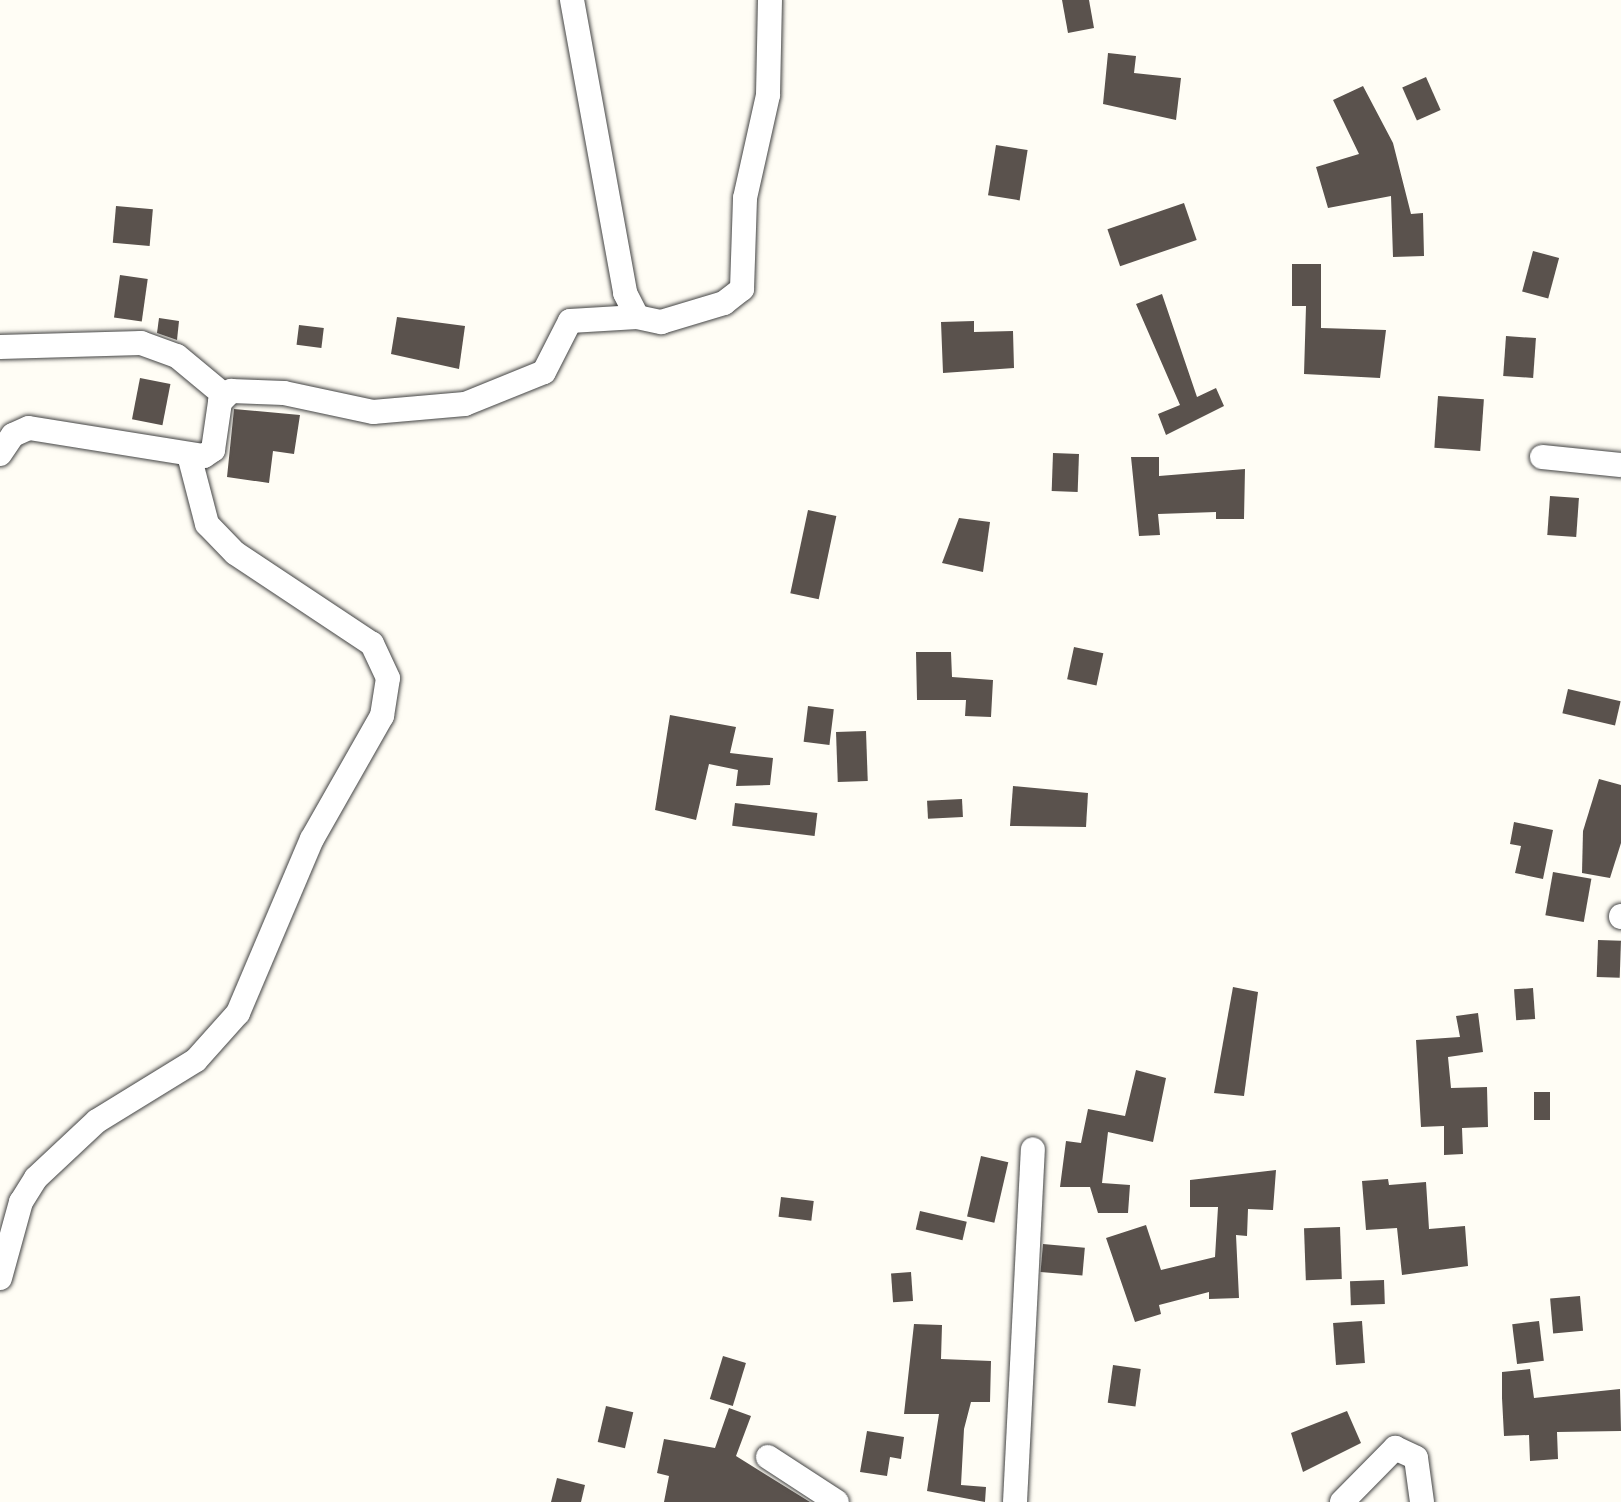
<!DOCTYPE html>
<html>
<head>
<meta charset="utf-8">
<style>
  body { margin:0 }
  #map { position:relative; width:1621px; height:1502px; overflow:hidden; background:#fffdf5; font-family:Georgia,serif }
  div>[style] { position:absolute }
  .building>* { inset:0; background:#5a524d; transform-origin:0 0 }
  .roads { filter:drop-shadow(0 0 2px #444) drop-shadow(0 0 2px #444) }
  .minor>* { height:24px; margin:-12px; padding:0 12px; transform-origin:12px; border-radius:12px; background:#fff }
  span { translate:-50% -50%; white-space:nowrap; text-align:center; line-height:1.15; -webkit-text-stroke:8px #fff; paint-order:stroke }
</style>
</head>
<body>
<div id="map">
  <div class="building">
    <i style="clip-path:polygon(1062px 0,1089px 0,1094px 28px,1068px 33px)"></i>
    <i style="clip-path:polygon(1108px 53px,1136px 56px,1134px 73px,1181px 78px,1176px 120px,1103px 104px)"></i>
    <i style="left:1426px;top:77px;width:36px;height:26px;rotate:66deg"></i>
    <i style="clip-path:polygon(1363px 86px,1393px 143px,1411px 214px,1423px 213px,1424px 256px,1393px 257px,1391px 196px,1328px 208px,1316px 167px,1359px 154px,1333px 100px)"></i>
    <i style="left:996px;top:145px;width:32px;height:51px;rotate:9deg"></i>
    <i style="left:1184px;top:203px;width:39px;height:81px;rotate:71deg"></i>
    <i style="left:116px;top:206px;width:37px;height:37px;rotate:5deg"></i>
    <i style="left:1533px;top:251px;width:27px;height:42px;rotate:15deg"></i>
    <i style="clip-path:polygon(1292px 264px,1321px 264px,1321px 328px,1386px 330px,1380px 378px,1304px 374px,1306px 306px,1292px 306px)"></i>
    <i style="left:120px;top:275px;width:28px;height:43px;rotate:8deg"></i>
    <i style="clip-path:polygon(1162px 294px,1197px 397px,1216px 388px,1224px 406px,1166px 435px,1158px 414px,1180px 405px,1136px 304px)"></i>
    <i style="clip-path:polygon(397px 317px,465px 326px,459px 369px,391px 354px)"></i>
    <i style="clip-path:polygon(159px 318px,179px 321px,177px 340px,157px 333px)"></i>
    <i style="clip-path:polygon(974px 321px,974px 332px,1013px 331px,1014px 368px,943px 373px,941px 322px)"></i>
    <i style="left:299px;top:325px;width:25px;height:20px;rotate:7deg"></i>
    <i style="left:1506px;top:336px;width:30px;height:40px;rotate:4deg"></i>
    <i style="left:140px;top:378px;width:31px;height:42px;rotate:11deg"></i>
    <i style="left:1438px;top:396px;width:46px;height:52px;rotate:4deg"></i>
    <i style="clip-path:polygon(234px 409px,300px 415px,294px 454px,273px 451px,269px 483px,227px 477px)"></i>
    <i style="left:1053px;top:453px;width:26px;height:38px;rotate:2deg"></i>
    <i style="clip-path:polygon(1131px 457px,1159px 457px,1159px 476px,1245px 469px,1244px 519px,1216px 519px,1216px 512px,1158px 514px,1160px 535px,1139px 536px)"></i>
    <i style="left:1550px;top:496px;width:29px;height:39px;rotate:4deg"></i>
    <i style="left:808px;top:510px;width:29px;height:85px;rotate:12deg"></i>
    <i style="clip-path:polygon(959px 518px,990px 522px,983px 572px,942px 563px)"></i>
    <i style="left:1074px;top:647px;width:30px;height:33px;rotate:12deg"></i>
    <i style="clip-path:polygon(916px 652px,951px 652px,952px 677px,993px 680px,991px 717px,965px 716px,966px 700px,917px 700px)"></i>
    <i style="left:1568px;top:689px;width:54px;height:25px;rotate:13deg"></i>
    <i style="left:808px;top:706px;width:26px;height:36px;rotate:7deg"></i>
    <i style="clip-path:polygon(670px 715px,736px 727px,730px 753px,773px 758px,770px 785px,736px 786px,738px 770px,709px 764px,696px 820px,655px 810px)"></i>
    <i style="left:866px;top:731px;width:50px;height:30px;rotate:88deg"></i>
    <i style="clip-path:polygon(1599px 779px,1621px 785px,1621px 843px,1610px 878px,1582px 873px,1583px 831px)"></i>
    <i style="clip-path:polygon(1013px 786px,1088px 793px,1086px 827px,1010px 826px)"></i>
    <i style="left:962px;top:799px;width:18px;height:35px;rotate:87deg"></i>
    <i style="left:735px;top:803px;width:83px;height:23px;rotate:7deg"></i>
    <i style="clip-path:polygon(1514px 822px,1553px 830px,1543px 879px,1515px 873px,1521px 846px,1510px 844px)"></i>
    <i style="left:1553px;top:872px;width:39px;height:44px;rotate:10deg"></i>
    <i style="left:1598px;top:940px;width:23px;height:37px;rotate:2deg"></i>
    <i style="clip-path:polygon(1233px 987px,1258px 992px,1244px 1096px,1214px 1093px)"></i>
    <i style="left:1533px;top:988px;width:31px;height:19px;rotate:86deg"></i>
    <i style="clip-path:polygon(1478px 1013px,1483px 1052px,1448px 1057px,1451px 1088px,1487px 1087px,1488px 1127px,1462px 1128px,1463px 1154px,1444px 1155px,1444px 1126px,1421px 1127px,1416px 1040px,1460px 1037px,1456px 1016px)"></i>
    <i style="clip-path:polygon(1136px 1070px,1166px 1078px,1153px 1142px,1108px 1132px,1102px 1183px,1130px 1185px,1128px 1213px,1098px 1213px,1090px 1187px,1060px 1187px,1066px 1141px,1081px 1143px,1088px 1109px,1125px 1116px)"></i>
    <i style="left:1550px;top:1092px;width:28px;height:16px;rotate:90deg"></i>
    <i style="left:981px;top:1156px;width:28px;height:62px;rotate:13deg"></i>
    <i style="clip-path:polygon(1276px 1170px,1273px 1210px,1248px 1209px,1247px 1236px,1236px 1235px,1239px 1298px,1209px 1299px,1209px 1292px,1159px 1305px,1161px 1314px,1135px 1322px,1106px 1238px,1146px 1225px,1161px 1270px,1215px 1257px,1218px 1207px,1190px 1207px,1190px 1180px)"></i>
    <i style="clip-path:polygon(1388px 1179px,1389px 1185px,1426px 1182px,1429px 1229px,1465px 1226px,1468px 1266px,1402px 1275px,1397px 1228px,1366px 1230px,1362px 1181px)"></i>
    <i style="left:781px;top:1197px;width:33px;height:20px;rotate:7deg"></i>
    <i style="left:920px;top:1211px;width:48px;height:19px;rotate:13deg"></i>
    <i style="left:1340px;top:1227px;width:52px;height:36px;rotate:88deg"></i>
    <i style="left:1043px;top:1244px;width:42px;height:28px;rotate:5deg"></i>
    <i style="left:911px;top:1272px;width:29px;height:20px;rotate:86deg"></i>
    <i style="left:1384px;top:1280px;width:24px;height:34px;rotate:88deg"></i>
    <i style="left:1580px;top:1296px;width:35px;height:30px;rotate:85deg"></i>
    <i style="left:1362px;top:1321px;width:42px;height:29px;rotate:86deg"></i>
    <i style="left:1539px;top:1321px;width:40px;height:27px;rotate:83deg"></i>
    <i style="clip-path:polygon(914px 1324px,942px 1325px,941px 1359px,991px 1361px,990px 1402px,971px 1402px,964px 1429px,961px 1485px,986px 1487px,985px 1502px,927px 1491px,939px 1414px,904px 1414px)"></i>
    <i style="left:723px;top:1356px;width:24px;height:45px;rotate:17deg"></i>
    <i style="left:1113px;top:1365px;width:28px;height:38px;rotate:8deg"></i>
    <i style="clip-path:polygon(1530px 1369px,1534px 1398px,1620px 1389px,1621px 1431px,1557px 1432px,1558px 1459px,1530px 1461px,1529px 1435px,1504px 1436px,1502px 1398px,1502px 1372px)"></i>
    <i style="left:606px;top:1406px;width:28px;height:37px;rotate:13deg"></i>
    <i style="clip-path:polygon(729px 1408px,751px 1416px,736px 1456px,810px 1502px,664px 1502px,669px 1476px,657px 1473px,664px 1439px,715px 1448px)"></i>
    <i style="clip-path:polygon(1347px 1411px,1361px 1443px,1303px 1472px,1291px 1433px)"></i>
    <i style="clip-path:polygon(867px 1431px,904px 1437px,901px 1459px,890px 1457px,887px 1476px,860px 1472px)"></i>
    <i style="clip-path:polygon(557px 1478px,585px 1485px,581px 1502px,551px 1502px)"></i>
  </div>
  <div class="roads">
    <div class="minor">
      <i style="left:572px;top:0;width:298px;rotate:79.7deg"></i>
      <i style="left:625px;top:293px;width:27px;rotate:63deg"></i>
      <i style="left:637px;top:317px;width:25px;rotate:12deg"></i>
      <i style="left:661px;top:322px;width:66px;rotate:-16.8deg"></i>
      <i style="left:724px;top:303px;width:23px;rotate:-38deg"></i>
      <i style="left:742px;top:289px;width:91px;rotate:-88.1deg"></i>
      <i style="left:745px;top:198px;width:106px;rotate:-77.4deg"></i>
      <i style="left:768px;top:95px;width:95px;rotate:-88.8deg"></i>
      <i style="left:0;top:347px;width:141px;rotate:-1.6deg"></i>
      <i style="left:141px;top:343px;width:38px;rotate:20deg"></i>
      <i style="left:177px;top:356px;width:61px;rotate:39.7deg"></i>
      <i style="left:0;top:454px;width:23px;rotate:-56deg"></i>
      <i style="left:13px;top:435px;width:17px;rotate:-24deg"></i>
      <i style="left:29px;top:428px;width:177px;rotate:9.1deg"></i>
      <i style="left:204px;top:456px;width:11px;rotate:-34deg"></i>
      <i style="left:213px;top:450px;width:49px;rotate:-81.7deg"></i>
      <i style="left:220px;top:402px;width:16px;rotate:-45deg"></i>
      <i style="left:231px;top:391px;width:53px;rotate:2.2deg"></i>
      <i style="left:284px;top:393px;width:91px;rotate:12.1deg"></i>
      <i style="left:373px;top:412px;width:92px;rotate:-5deg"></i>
      <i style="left:465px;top:404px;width:85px;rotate:-22.1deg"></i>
      <i style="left:544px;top:372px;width:57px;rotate:-63deg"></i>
      <i style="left:570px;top:321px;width:67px;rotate:-3.4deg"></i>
      <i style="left:1542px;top:457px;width:79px;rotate:5.8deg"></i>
      <i style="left:1621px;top:917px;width:1px;rotate:-90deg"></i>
      <i style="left:0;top:1278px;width:79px;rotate:-74.6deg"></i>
      <i style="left:21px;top:1202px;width:28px;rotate:-58deg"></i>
      <i style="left:36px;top:1178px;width:83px;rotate:-43.1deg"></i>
      <i style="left:97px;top:1121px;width:116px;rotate:-31.6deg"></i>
      <i style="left:196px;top:1060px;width:63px;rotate:-48.2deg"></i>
      <i style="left:238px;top:1013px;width:189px;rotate:-67deg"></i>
      <i style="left:312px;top:839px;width:142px;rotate:-60.4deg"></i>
      <i style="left:382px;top:716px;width:38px;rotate:-81deg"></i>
      <i style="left:388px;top:678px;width:38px;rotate:-115deg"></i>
      <i style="left:372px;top:644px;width:164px;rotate:-146.4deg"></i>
      <i style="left:235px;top:553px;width:40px;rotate:-134deg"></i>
      <i style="left:207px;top:524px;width:71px;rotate:-104.6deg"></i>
      <i style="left:768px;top:1457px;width:82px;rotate:33.1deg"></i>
      <i style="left:1015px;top:1502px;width:353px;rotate:-87.1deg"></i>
      <i style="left:1342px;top:1502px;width:76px;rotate:-45.5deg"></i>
      <i style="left:1395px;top:1448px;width:23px;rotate:25deg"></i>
      <i style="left:1416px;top:1458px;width:44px;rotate:82.2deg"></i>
    </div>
  </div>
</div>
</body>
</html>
